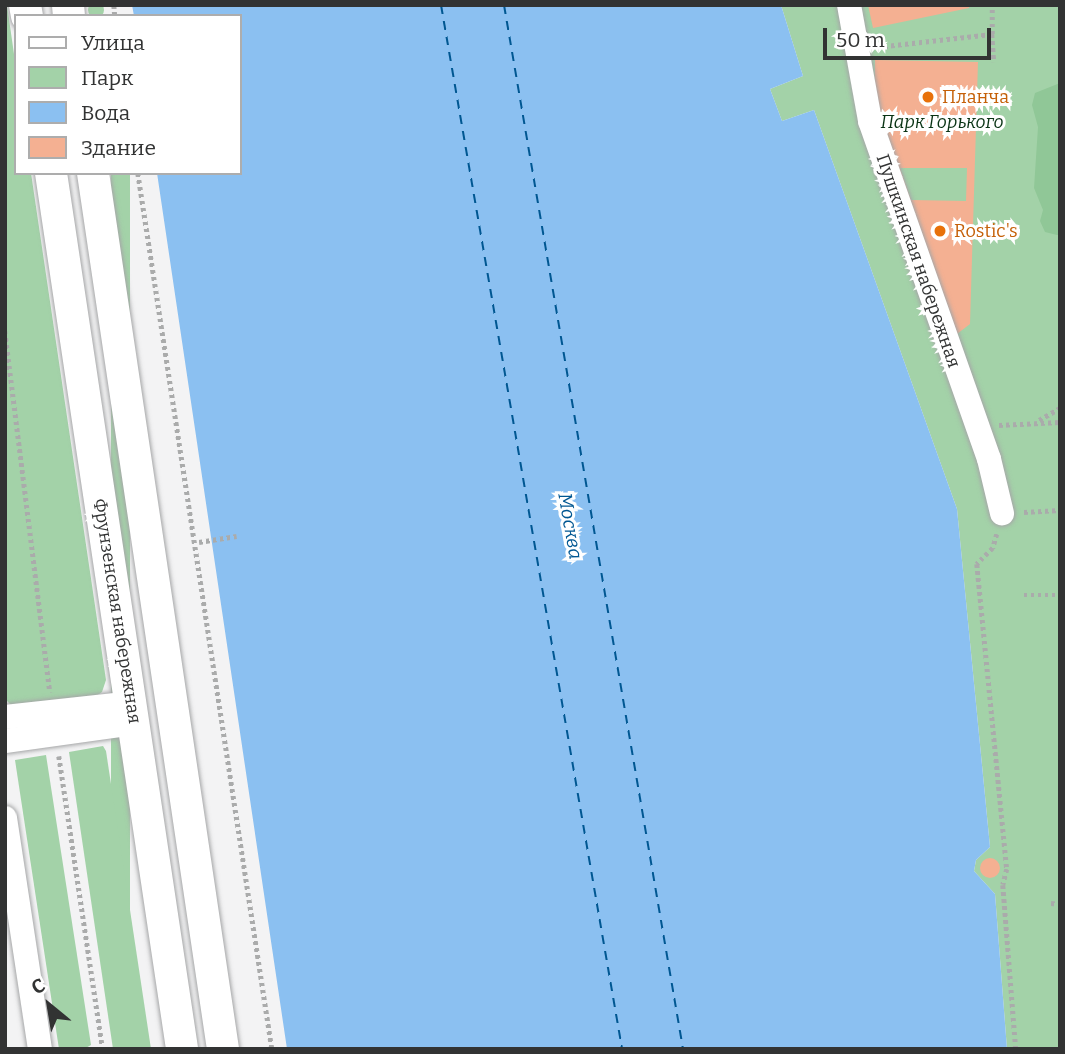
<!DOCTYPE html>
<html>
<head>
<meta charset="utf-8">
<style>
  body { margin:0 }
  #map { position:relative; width:1065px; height:1054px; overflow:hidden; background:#f3f3f4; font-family:Bitter,serif }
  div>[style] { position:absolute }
  .green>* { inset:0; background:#a3d2a8; transform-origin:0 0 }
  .round { border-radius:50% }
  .forest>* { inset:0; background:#90c797 }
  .water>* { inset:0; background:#8bc0f1 }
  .ferry>* { height:2px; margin-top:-1px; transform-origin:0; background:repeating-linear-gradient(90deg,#005792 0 9px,transparent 0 16px) }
  .building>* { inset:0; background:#f4b092 }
  .path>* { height:4.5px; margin-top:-2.25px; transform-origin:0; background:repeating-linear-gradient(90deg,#aaabab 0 3.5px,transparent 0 7px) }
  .roads { filter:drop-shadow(0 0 2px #a6a7a8) drop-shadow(0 0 2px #a6a7a8) }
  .minor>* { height:24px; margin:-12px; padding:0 12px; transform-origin:12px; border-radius:12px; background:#fff }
  .major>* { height:32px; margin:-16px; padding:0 16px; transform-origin:16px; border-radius:16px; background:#fff }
  .dots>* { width:19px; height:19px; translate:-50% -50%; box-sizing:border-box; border:4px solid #fff; border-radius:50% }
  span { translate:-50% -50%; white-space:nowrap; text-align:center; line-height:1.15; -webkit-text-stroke:6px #fff; paint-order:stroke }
  .food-label { font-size:18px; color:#c56008 }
  .left { translate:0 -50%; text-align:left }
  .park-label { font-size:18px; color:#093314; font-style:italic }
  .street-label { font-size:18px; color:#323333 }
  .water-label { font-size:19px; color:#005792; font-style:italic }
  .frame { position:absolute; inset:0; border:7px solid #323333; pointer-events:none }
  .legend { position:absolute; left:14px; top:14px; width:228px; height:161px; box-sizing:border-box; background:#fff; border:2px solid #adadad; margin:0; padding:9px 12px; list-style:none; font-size:21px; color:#323333 }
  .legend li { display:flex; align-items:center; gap:14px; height:35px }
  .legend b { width:35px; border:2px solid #adadad }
  .north { position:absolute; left:14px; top:970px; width:70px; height:70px; -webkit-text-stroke:5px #fff; paint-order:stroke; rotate:330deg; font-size:19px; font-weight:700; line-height:28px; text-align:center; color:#323333 }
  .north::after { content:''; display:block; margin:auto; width:24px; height:32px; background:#323333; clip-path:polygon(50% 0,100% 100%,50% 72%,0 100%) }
  .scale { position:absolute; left:823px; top:28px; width:168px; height:32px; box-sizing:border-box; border:4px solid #323333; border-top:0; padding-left:9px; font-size:21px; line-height:24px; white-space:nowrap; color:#323333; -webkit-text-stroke:5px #fff; paint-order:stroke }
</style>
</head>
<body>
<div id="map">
  <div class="green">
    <i class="round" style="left:88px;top:2px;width:16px;height:16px"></i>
    <i style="clip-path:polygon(7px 5px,16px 68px,16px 173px,31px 173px,106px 680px,102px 692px,92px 699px,13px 707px,5px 699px)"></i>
    <i style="clip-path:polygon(781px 5px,1060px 5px,1060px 1049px,1007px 1049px,995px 894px,974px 871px,976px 860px,990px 847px,957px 509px,814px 110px,782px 121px,770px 89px,803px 76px)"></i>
    <i style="left:111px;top:173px;width:19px;height:829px"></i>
    <i style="clip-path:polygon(103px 746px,106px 751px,151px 1049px,113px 1049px,69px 752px)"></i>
    <i style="clip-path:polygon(46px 755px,91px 1045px,84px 1049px,59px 1049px,15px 760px)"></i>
  </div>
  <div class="forest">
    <i style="clip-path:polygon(1060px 83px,1060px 235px,1057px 235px,1045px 232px,1040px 221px,1043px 210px,1034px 188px,1038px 127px,1032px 105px,1035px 93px)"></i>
  </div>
  <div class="water">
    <i style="clip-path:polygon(132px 5px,781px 5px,803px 76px,770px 89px,782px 121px,814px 110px,957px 509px,990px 847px,976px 860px,974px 871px,995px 894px,1007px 1049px,287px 1049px,157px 173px,240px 173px,240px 16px,134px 16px)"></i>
  </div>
  <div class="ferry">
    <i style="left:441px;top:5px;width:1060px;rotate:80.16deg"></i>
    <i style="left:504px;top:5px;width:1059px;rotate:80.27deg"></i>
  </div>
  <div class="building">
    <i style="clip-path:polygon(868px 5px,969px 5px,969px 8px,873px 28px)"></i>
    <i style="clip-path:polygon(evenodd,875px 60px,978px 62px,970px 324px,957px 334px,874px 118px,875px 60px,900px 168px,967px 168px,966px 201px,911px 200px,900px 168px)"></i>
    <i class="round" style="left:980px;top:858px;width:20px;height:20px"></i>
  </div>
  <div class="path">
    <i style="left:114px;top:5px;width:11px;rotate:85deg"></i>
    <i style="left:992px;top:34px;width:29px;rotate:-90deg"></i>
    <i style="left:877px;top:47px;width:116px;rotate:-6.4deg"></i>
    <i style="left:992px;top:34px;width:28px;rotate:86deg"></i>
    <i style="left:138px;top:173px;width:886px;rotate:81.3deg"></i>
    <i style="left:5px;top:331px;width:364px;rotate:82.9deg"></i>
    <i style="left:1039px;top:420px;width:24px;rotate:-30deg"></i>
    <i style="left:999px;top:425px;width:61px;rotate:-2.8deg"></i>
    <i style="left:1024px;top:512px;width:36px;rotate:-3deg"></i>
    <i style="left:997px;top:534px;width:15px;rotate:106deg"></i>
    <i style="left:993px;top:548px;width:23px;rotate:135deg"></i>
    <i style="left:977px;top:564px;width:306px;rotate:84.4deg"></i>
    <i style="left:1007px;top:869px;width:16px;rotate:104deg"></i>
    <i style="left:1003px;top:885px;width:165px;rotate:85.5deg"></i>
    <i style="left:199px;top:542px;width:38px;rotate:-9deg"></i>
    <i style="left:1024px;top:595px;width:36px"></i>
    <i style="left:59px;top:756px;width:296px;rotate:81.5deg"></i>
    <i style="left:1051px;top:903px;width:9px;rotate:6deg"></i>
  </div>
  <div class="roads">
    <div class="minor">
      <i style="left:849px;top:5px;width:118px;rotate:79.7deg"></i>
      <i style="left:870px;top:121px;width:358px;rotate:70.6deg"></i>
      <i style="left:989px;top:459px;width:56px;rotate:76.5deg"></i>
      <i style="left:5px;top:717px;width:127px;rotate:-6.3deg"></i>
      <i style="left:5px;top:741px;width:130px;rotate:-7.9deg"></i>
      <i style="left:5px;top:818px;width:234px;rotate:81.4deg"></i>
    </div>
    <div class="major">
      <i style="left:25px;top:5px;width:11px;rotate:80deg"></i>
      <i style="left:68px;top:5px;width:11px;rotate:85deg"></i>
      <i style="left:51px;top:173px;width:886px;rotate:81.49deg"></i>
      <i style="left:93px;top:173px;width:886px;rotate:81.56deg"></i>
    </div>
  </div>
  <div class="dots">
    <i style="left:928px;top:97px;background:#e8710a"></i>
    <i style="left:940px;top:231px;background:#e8710a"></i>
  </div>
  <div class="food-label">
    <span class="left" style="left:942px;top:97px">Планча</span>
    <span class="left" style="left:954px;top:231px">Rostic's</span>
  </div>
  <div class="park-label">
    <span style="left:942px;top:122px">Парк Горького</span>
  </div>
  <div class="street-label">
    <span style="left:918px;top:261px;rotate:71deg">Пушкинская набережная</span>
    <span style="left:117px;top:611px;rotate:81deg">Фрунзенская набережная</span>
  </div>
  <div class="water-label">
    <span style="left:570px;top:526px;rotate:80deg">Москва</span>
  </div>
  <div class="frame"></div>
  <ul class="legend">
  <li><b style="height:9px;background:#fff"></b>Улица</li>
  <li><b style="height:19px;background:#a3d2a8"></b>Парк</li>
  <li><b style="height:19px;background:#8bc0f1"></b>Вода</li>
  <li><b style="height:19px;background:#f4b092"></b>Здание</li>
  </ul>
  <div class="north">С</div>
  <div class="scale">50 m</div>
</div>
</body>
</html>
